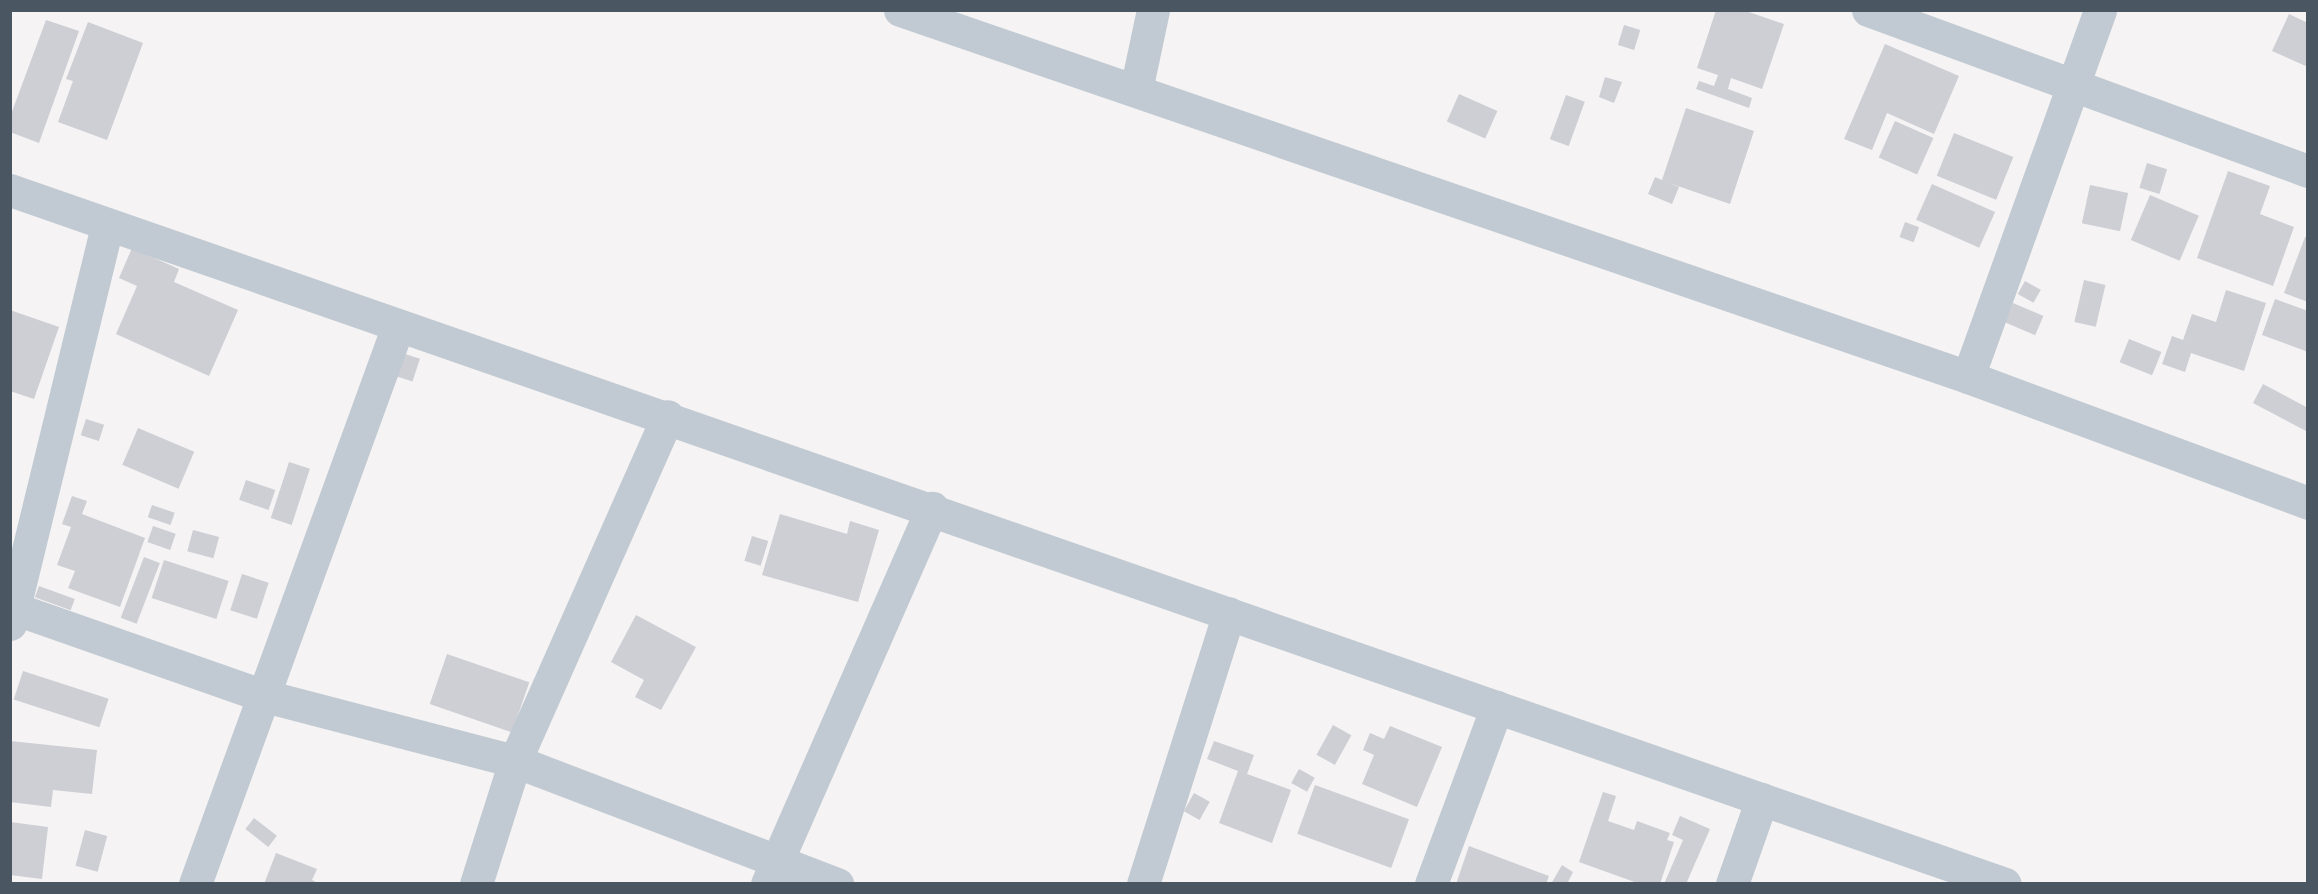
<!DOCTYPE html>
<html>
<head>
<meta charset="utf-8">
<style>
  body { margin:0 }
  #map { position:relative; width:2318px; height:894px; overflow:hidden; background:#f5f3f3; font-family:Montserrat,sans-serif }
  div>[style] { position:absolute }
  .building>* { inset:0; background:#cdcfd5; transform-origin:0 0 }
  .minor>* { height:33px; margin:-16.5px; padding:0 16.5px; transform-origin:16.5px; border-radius:16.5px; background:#c1cad2 }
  span { translate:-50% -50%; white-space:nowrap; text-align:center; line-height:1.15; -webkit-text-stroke:4.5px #fff; paint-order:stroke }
  .frame { position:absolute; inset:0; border:12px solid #4a5661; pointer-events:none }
</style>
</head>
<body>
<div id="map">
  <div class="building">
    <i style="clip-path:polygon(1716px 10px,1743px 10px,1784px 24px,1762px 89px,1731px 78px,1728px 89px,1752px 98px,1749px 108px,1696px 89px,1699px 81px,1714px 86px,1718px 75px,1697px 68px)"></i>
    <i style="clip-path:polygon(2289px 14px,2308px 23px,2308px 67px,2272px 51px)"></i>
    <i style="clip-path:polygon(46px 20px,79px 31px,39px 143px,10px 132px,10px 117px)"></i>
    <i style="clip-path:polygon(88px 22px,143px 43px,107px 140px,58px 122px,73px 81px,66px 79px)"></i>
    <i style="left:1624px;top:25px;width:17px;height:21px;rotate:17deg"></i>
    <i style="clip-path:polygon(1885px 44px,1959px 76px,1934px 134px,1887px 113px,1872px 150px,1844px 139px)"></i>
    <i style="clip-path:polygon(1605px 77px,1622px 82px,1614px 103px,1599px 97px)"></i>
    <i style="left:1459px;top:94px;width:42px;height:30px;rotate:24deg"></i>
    <i style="left:1566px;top:95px;width:20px;height:47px;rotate:20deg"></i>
    <i style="clip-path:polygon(1686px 108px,1754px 131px,1730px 204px,1669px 183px,1679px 187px,1672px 204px,1648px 194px,1655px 177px,1662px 180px)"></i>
    <i style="left:1895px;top:121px;width:42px;height:40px;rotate:24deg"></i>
    <i style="left:1954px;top:133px;width:64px;height:46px;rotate:22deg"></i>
    <i style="left:2147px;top:163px;width:21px;height:26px;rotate:17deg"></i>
    <i style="clip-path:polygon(2228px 171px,2270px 186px,2260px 214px,2294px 227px,2273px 286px,2197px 258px)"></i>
    <i style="left:1932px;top:184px;width:69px;height:39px;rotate:24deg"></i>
    <i style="left:2090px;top:185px;width:39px;height:39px;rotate:12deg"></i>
    <i style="left:2150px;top:195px;width:53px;height:49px;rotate:23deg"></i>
    <i style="left:1905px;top:222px;width:15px;height:16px;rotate:20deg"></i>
    <i style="clip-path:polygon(2305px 237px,2308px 238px,2308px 302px,2284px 293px)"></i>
    <i style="clip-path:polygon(132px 248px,179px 269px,174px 282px,238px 310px,209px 376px,116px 334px,137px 286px,119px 278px)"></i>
    <i style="left:2084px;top:280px;width:22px;height:43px;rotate:13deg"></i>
    <i style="left:2025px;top:281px;width:18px;height:15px;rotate:29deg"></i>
    <i style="clip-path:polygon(2226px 290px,2266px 303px,2244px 371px,2191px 353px,2185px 372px,2162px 364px,2172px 336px,2183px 340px,2192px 314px,2216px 322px)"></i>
    <i style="clip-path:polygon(2275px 299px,2308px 311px,2308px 352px,2262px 335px)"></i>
    <i style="left:2013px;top:303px;width:33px;height:21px;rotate:23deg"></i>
    <i style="clip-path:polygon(10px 310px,59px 327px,34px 399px,10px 391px)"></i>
    <i style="left:2129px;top:339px;width:35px;height:25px;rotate:22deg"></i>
    <i style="left:399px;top:352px;width:22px;height:24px;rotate:18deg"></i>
    <i style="clip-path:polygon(2263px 384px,2308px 408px,2308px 432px,2253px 403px)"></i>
    <i style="left:86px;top:419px;width:19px;height:17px;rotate:18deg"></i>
    <i style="left:138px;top:428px;width:61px;height:40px;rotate:23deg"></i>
    <i style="left:289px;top:462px;width:22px;height:59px;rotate:18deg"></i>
    <i style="left:246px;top:480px;width:31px;height:21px;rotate:19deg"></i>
    <i style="clip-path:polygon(72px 496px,87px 501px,82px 514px,145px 538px,120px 607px,68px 588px,75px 571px,57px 565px,71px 527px,62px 524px)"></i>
    <i style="left:152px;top:505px;width:24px;height:13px;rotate:19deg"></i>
    <i style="clip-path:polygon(780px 514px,847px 534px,850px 521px,879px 530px,858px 602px,762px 575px)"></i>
    <i style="left:153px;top:526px;width:24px;height:17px;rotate:19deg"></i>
    <i style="left:193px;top:530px;width:27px;height:22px;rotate:15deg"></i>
    <i style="left:752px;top:536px;width:17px;height:26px;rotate:17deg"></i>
    <i style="left:144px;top:557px;width:17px;height:65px;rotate:21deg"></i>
    <i style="left:164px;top:560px;width:68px;height:40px;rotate:18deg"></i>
    <i style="left:242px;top:574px;width:28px;height:38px;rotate:18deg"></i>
    <i style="left:39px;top:586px;width:38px;height:12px;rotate:20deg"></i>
    <i style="clip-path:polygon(636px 615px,696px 647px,661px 710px,635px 697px,644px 680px,611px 662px)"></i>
    <i style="left:447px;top:654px;width:87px;height:53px;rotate:19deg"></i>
    <i style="left:23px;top:671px;width:90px;height:30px;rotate:18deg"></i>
    <i style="left:1333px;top:725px;width:21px;height:34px;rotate:29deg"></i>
    <i style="clip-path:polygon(1390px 726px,1442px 747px,1417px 807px,1362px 784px,1374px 755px,1363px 750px,1370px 733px,1384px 739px)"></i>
    <i style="clip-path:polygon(10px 741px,97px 750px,92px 794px,53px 790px,51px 807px,10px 802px)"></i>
    <i style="clip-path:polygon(1214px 741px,1254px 755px,1247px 774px,1291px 790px,1272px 843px,1219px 823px,1238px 771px,1207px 759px)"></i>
    <i style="left:1299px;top:769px;width:18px;height:16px;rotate:29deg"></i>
    <i style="left:1315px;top:785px;width:100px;height:52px;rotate:20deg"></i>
    <i style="clip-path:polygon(1603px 792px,1616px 796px,1608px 821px,1634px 830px,1637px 821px,1670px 833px,1667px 840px,1674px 842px,1660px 884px,1640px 884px,1579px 862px)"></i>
    <i style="left:1194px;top:793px;width:18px;height:21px;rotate:29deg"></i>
    <i style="clip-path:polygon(1680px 816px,1710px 829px,1686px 884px,1664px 884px,1683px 840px,1672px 835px)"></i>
    <i style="left:254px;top:818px;width:29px;height:14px;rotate:38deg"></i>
    <i style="clip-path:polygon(10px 822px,48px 827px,42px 879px,10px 875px)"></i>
    <i style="left:85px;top:830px;width:23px;height:37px;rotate:15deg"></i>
    <i style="clip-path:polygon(1469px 846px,1549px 876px,1546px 884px,1456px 884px)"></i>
    <i style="clip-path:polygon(276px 853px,317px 869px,312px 880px,320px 884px,264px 884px)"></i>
    <i style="clip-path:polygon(1562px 865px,1573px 872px,1567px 884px,1551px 884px)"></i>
  </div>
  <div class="minor">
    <i style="left:900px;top:10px;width:1129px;rotate:18.96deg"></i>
    <i style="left:1968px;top:377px;width:363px;rotate:20.3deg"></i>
    <i style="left:1868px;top:10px;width:469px;rotate:20.1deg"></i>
    <i style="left:1136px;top:90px;width:82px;rotate:-78deg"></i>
    <i style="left:10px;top:190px;width:2112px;rotate:19.18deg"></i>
    <i style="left:1968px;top:377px;width:390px;rotate:-70.2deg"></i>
    <i style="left:10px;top:607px;width:266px;rotate:19.3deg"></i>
    <i style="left:261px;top:695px;width:262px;rotate:14.6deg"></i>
    <i style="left:515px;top:761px;width:345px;rotate:20.9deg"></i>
    <i style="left:10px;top:624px;width:411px;rotate:-76.3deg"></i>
    <i style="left:195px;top:884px;width:594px;rotate:-70.01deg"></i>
    <i style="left:476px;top:884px;width:129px;rotate:-72.4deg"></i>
    <i style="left:515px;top:761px;width:377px;rotate:-66.1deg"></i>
    <i style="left:767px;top:884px;width:411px;rotate:-66.3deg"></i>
    <i style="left:1143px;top:884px;width:284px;rotate:-72.4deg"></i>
    <i style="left:1431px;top:884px;width:189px;rotate:-69.6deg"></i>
    <i style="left:1732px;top:884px;width:90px;rotate:-70.6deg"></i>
  </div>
  <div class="frame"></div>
</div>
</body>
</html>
